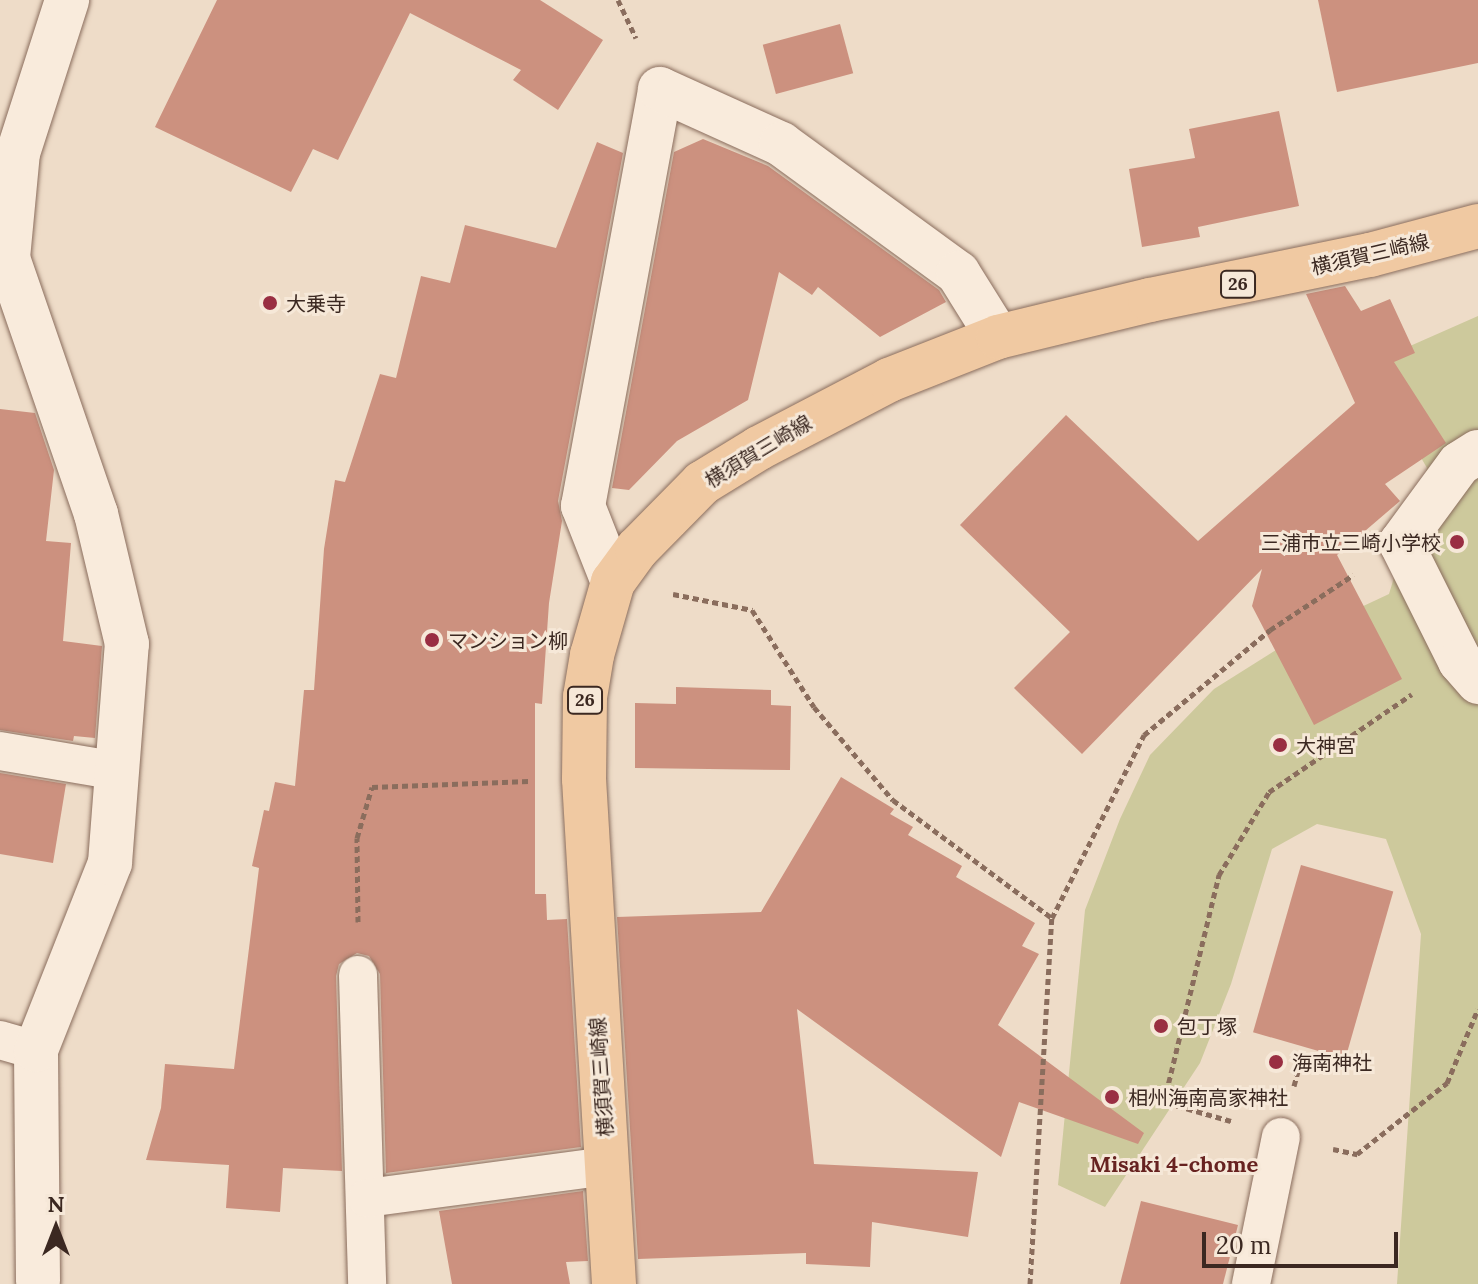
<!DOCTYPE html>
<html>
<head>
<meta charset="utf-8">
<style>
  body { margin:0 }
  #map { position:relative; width:1478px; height:1284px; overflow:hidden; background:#eedcc8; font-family:Lora,"Noto Sans JP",serif }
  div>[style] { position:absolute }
  .green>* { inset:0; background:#cdc99c }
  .building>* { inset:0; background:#cc917f; transform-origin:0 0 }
  .path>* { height:5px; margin-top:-2.5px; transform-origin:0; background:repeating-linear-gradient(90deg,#8a6d5d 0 6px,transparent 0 10px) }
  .roads { filter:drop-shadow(0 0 2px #8a6d5d) drop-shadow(0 0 2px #8a6d5d) }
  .service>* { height:38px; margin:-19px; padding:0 19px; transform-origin:19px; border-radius:19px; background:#f9ebdc }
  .minor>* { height:44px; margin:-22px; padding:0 22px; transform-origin:22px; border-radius:22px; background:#f9ebdc }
  .primary>* { height:44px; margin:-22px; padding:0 22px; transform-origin:22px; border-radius:22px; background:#f0c9a2 }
  .dots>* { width:22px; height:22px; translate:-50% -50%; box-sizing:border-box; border:4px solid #f6e8d8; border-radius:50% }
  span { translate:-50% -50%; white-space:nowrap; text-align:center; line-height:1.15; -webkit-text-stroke:6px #f6e8d8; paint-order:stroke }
  .shield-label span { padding:2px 6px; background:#f6e8d8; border:2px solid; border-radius:6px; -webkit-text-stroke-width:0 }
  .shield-label { font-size:18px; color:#3b2821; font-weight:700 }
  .street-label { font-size:20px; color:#3b2821 }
  .poi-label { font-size:20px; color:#3b2821 }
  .left { translate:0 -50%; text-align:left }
  .right { translate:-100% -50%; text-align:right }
  .neighbourhood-label { font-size:22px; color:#672220; font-weight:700 }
  .north { position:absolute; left:16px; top:1188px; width:80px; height:80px; -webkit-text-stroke:6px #f6e8d8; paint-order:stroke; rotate:0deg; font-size:22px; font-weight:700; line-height:32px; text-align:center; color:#3b2821 }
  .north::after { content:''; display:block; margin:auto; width:28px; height:36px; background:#3b2821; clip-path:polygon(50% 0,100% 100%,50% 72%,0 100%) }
  .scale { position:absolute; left:1202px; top:1232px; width:196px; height:36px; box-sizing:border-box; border:4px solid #3b2821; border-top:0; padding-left:10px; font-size:24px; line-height:28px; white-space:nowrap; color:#3b2821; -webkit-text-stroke:6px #f6e8d8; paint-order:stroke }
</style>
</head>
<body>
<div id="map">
  <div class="green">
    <i style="clip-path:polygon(1478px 316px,1478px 1284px,1397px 1284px,1421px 934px,1386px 839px,1317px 824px,1272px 849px,1231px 984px,1200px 1063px,1105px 1207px,1058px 1185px,1085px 910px,1120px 819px,1150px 755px,1214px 689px,1295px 638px,1389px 594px,1427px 468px,1367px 365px)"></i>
  </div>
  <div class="building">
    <i style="clip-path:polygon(217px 0,540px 0,603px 40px,558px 110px,513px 80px,521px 70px,410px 13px,338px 160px,313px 149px,291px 192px,155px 127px)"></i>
    <i style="clip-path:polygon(1318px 0,1478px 0,1478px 63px,1337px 92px)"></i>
    <i style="left:840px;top:24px;width:51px;height:80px;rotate:75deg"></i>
    <i style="clip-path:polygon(1279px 111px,1299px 206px,1198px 227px,1200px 237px,1142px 247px,1129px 169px,1195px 158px,1189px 129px)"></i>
    <i style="clip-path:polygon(703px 139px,768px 166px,939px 290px,946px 302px,880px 337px,818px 287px,812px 295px,779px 272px,748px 400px,677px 441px,629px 490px,612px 488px,674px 152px)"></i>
    <i style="clip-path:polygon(597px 142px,623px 153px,558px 501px,562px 521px,549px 603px,542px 704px,535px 703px,535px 894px,546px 894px,547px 920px,567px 919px,581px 1147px,386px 1173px,380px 974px,369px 956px,357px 953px,339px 964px,336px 976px,342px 1171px,283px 1168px,280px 1212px,226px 1208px,229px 1165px,146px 1160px,161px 1108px,165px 1064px,234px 1069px,259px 868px,252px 866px,264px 810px,269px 811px,275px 782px,295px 786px,304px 690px,314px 690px,324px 549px,335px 480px,345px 482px,380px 374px,396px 378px,421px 276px,450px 283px,465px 225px,556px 248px)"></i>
    <i style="clip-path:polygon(1345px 286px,1361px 311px,1390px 299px,1415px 353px,1394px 362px,1446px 443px,1385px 484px,1400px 501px,1337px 555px,1402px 679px,1314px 725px,1252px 606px,1262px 569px,1082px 754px,1014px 688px,1070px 632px,960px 525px,1066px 415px,1198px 541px,1355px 403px,1306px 294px)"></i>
    <i style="clip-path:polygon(0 409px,35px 413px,54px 470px,46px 541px,71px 543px,63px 641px,102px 646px,95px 738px,74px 736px,73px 741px,0 730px)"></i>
    <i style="clip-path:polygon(676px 687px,771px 690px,771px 705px,791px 706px,790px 770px,635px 768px,635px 703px,676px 704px)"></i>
    <i style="clip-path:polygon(0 773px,66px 784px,53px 863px,0 854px)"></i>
    <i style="clip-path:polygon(841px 777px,894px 809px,890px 814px,913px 827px,908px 835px,962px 866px,956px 877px,1035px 923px,1022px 946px,1039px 954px,998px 1025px,1144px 1133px,1138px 1144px,1019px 1102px,1001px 1157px,797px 1009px,814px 1164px,978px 1172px,968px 1237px,872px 1222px,870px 1267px,806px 1264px,806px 1253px,638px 1259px,617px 917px,761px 912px)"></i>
    <i style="left:1301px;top:865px;width:96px;height:174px;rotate:16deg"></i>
    <i style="clip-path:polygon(583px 1191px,588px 1261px,566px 1262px,570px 1284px,452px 1284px,439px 1211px)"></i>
    <i style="clip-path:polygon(1141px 1201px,1238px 1225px,1223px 1284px,1120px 1284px)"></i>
  </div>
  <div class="path">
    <i style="left:618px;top:0;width:42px;rotate:64.7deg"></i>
    <i style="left:673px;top:594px;width:81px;rotate:11.4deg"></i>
    <i style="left:752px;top:610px;width:115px;rotate:57.4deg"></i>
    <i style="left:814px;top:707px;width:122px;rotate:49.7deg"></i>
    <i style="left:893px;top:800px;width:198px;rotate:36.6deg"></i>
    <i style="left:358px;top:922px;width:84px;rotate:-90.7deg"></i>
    <i style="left:357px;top:838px;width:53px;rotate:-73.6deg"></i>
    <i style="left:372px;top:787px;width:157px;rotate:-2.2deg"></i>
    <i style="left:1294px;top:1086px;width:34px;rotate:-75deg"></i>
    <i style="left:1231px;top:1121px;width:70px;rotate:-164.2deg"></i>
    <i style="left:1164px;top:1102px;width:234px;rotate:-76.4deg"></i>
    <i style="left:1219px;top:875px;width:97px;rotate:-58.9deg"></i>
    <i style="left:1269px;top:792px;width:173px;rotate:-34.4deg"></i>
    <i style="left:1333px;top:1149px;width:25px;rotate:12deg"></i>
    <i style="left:1357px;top:1154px;width:115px;rotate:-38.3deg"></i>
    <i style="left:1447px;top:1083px;width:80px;rotate:-67.3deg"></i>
    <i style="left:1030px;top:1284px;width:367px;rotate:-86.6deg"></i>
    <i style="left:1052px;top:918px;width:205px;rotate:-63.3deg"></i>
    <i style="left:1144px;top:735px;width:164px;rotate:-39.8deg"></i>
    <i style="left:1270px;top:630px;width:100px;rotate:-33.5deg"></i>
  </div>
  <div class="roads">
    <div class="service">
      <i style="left:0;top:751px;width:120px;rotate:9.6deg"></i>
      <i style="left:358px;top:975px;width:309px;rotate:88.3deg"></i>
      <i style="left:0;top:1040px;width:37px;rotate:16deg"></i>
      <i style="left:367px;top:1198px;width:243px;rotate:-7.6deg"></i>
      <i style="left:1251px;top:1284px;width:150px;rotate:-78.5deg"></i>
    </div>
    <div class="minor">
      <i style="left:1478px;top:452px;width:22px;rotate:148deg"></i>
      <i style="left:1459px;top:464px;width:98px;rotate:126.3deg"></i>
      <i style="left:1401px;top:543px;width:132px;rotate:63.4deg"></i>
      <i style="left:1460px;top:661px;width:28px;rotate:49deg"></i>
      <i style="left:613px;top:582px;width:82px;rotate:-111.5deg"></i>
      <i style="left:583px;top:506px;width:424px;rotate:-79.5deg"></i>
      <i style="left:660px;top:89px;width:133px;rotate:24.4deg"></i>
      <i style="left:781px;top:144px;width:219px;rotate:36.1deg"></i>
      <i style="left:958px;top:273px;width:75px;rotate:58deg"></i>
      <i style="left:38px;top:1281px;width:231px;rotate:-90.5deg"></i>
      <i style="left:36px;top:1050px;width:201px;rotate:-68.4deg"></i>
      <i style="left:110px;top:863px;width:220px;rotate:-85.6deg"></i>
      <i style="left:127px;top:644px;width:134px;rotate:-103.4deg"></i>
      <i style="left:96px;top:514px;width:271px;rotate:-109deg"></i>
      <i style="left:8px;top:258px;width:105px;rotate:-84.6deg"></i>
      <i style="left:18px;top:153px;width:161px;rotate:-72.2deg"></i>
    </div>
    <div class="primary">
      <i style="left:614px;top:1284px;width:506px;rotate:-93.4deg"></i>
      <i style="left:584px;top:779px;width:82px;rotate:-89.3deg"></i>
      <i style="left:585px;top:697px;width:43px;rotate:-80.5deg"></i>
      <i style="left:592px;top:655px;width:76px;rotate:-74deg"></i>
      <i style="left:613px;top:582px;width:41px;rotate:-54deg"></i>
      <i style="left:637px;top:549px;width:93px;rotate:-45.4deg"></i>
      <i style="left:702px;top:483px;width:67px;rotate:-31.6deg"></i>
      <i style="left:759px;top:448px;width:147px;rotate:-27.6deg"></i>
      <i style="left:889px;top:380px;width:117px;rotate:-21.5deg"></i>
      <i style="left:998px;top:337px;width:156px;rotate:-13.7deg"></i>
      <i style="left:1150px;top:300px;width:225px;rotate:-11.6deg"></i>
      <i style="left:1370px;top:255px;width:112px;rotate:-15deg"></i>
    </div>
  </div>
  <div class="dots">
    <i style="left:270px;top:303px;background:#992e42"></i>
    <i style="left:1457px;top:542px;background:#992e42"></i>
    <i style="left:432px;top:640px;background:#992e42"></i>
    <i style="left:1280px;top:745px;background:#992e42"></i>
    <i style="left:1161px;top:1026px;background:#992e42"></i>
    <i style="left:1276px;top:1062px;background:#992e42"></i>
    <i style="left:1112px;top:1097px;background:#992e42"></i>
  </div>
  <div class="shield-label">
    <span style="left:1238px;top:284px">26</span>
    <span style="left:585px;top:700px">26</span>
  </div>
  <div class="street-label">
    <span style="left:1370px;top:254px;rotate:-13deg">横須賀三崎線</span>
    <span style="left:758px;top:451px;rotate:-31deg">横須賀三崎線</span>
    <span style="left:601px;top:1077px;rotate:-94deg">横須賀三崎線</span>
  </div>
  <div class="poi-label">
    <span class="left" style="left:286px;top:303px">大乗寺</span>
    <span class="right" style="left:1441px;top:542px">三浦市立三崎小学校</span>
    <span class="left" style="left:448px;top:640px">マンション柳</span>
    <span class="left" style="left:1296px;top:745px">大神宮</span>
    <span class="left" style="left:1177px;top:1026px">包丁塚</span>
    <span class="left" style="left:1292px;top:1062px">海南神社</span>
    <span class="left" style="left:1128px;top:1097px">相州海南高家神社</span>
  </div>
  <div class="neighbourhood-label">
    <span style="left:1174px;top:1165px">Misaki 4-chome</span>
  </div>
  <div class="north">N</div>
  <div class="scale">20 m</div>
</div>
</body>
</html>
